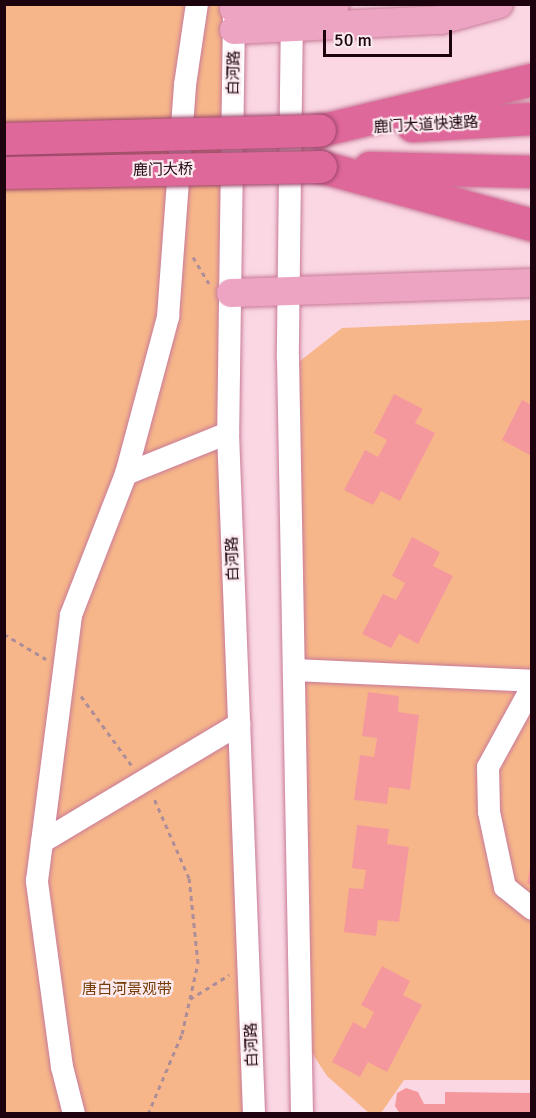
<!DOCTYPE html>
<html>
<head>
<meta charset="utf-8">
<style>
  body { margin:0 }
  #map { position:relative; width:536px; height:1118px; overflow:hidden; background:#fad7e3; font-family:Signika,"Noto Sans SC",sans-serif }
  div>[style] { position:absolute }
  .green>* { inset:0; background:#f7b689 }
  .building>* { inset:0; background:#f4989e }
  .path>* { height:3px; margin-top:-1.5px; transform-origin:0; background:repeating-linear-gradient(90deg,#ac8d98 0 4.5px,transparent 0 9px) }
  .roads { filter:drop-shadow(0 0 2px #c87a98) drop-shadow(0 0 2px #c87a98) }
  .minor>* { height:22px; margin:-11px; padding:0 11px; transform-origin:11px; border-radius:11px; background:#fff }
  .major>* { height:28px; margin:-14px; padding:0 14px; transform-origin:14px; border-radius:14px; background:#eca4c2 }
  .highway>* { height:32px; margin:-16px; padding:0 16px; transform-origin:16px; border-radius:16px; background:#df689a }
  .bridges { filter:drop-shadow(0 0 2px #9b4569) drop-shadow(0 0 2px #9b4569) }
  .highway-bridge>* { height:32px; margin:-16px; padding:0 16px; transform-origin:16px; border-radius:16px; background:#df689a }
  span { translate:-50% -50%; white-space:nowrap; text-align:center; line-height:1.15; -webkit-text-stroke:4.5px #fbeaef; paint-order:stroke }
  .street-label { font-size:15px; color:#1d030e }
  .park-label { font-size:15px; color:#743a02 }
  .frame { position:absolute; inset:0; border:6px solid #1d030e; pointer-events:none }
  .scale { position:absolute; left:323px; top:30px; width:129px; height:27px; box-sizing:border-box; border:3px solid #1d030e; border-top:0; padding-left:8px; font-size:18px; line-height:21px; white-space:nowrap; color:#1d030e; -webkit-text-stroke:4px #fbeaef; paint-order:stroke }
</style>
</head>
<body>
<div id="map">
  <div class="green">
    <i style="clip-path:polygon(5px 5px,234px 5px,231px 319px,254px 1113px,5px 1114px)"></i>
    <i style="clip-path:polygon(531px 320px,531px 1080px,404px 1080px,381px 1113px,369px 1113px,327px 1076px,312px 1053px,295px 365px,342px 328px)"></i>
  </div>
  <div class="building">
    <i style="clip-path:polygon(394px 394px,423px 409px,415px 423px,435px 433px,400px 501px,381px 491px,373px 505px,344px 490px,365px 450px,378px 457px,387px 440px,374px 433px)"></i>
    <i style="clip-path:polygon(522px 400px,532px 405px,530px 455px,502px 440px)"></i>
    <i style="clip-path:polygon(412px 537px,440px 552px,433px 566px,453px 576px,418px 644px,399px 634px,391px 648px,362px 634px,383px 594px,396px 600px,405px 583px,392px 576px)"></i>
    <i style="clip-path:polygon(368px 692px,399px 696px,398px 712px,419px 715px,410px 790px,389px 787px,387px 804px,354px 800px,360px 755px,374px 757px,377px 738px,362px 736px)"></i>
    <i style="clip-path:polygon(357px 825px,389px 829px,387px 844px,409px 847px,399px 922px,378px 920px,376px 936px,344px 932px,349px 888px,363px 889px,366px 870px,352px 868px)"></i>
    <i style="clip-path:polygon(532px 857px,532px 885px,527px 884px)"></i>
    <i style="clip-path:polygon(382px 966px,410px 981px,403px 995px,422px 1005px,387px 1072px,368px 1062px,360px 1077px,332px 1062px,353px 1022px,365px 1029px,374px 1012px,361px 1005px)"></i>
    <i style="clip-path:polygon(406px 1088px,418px 1092px,424px 1104px,445px 1104px,445px 1092px,532px 1093px,532px 1114px,400px 1114px,395px 1106px,397px 1093px)"></i>
  </div>
  <div class="path">
    <i style="left:193px;top:257px;width:31px;rotate:59deg"></i>
    <i style="left:4px;top:634px;width:49px;rotate:30.8deg"></i>
    <i style="left:81px;top:696px;width:87px;rotate:53.9deg"></i>
    <i style="left:190px;top:999px;width:46px;rotate:-31.6deg"></i>
    <i style="left:148px;top:1114px;width:87px;rotate:-67deg"></i>
    <i style="left:182px;top:1034px;width:73px;rotate:-77.3deg"></i>
    <i style="left:198px;top:963px;width:85px;rotate:-96deg"></i>
    <i style="left:189px;top:878px;width:90px;rotate:-113.7deg"></i>
  </div>
  <div class="roads">
    <div class="minor">
      <i style="left:292px;top:11px;width:347px;rotate:90.7deg"></i>
      <i style="left:288px;top:358px;width:756px;rotate:88.94deg"></i>
      <i style="left:234px;top:15px;width:418px;rotate:90.8deg"></i>
      <i style="left:228px;top:433px;width:681px;rotate:87.81deg"></i>
      <i style="left:126px;top:474px;width:163px;rotate:-75deg"></i>
      <i style="left:168px;top:317px;width:233px;rotate:-85.8deg"></i>
      <i style="left:185px;top:85px;width:82px;rotate:-81.6deg"></i>
      <i style="left:294px;top:670px;width:238px;rotate:2.6deg"></i>
      <i style="left:532px;top:687px;width:91px;rotate:118.8deg"></i>
      <i style="left:488px;top:767px;width:45px;rotate:88.7deg"></i>
      <i style="left:489px;top:812px;width:77px;rotate:78deg"></i>
      <i style="left:505px;top:887px;width:35px;rotate:39deg"></i>
      <i style="left:42px;top:842px;width:230px;rotate:-30.9deg"></i>
      <i style="left:74px;top:1114px;width:49px;rotate:-104.3deg"></i>
      <i style="left:62px;top:1067px;width:188px;rotate:-97.7deg"></i>
      <i style="left:37px;top:881px;width:268px;rotate:-82.7deg"></i>
      <i style="left:71px;top:615px;width:151px;rotate:-68.7deg"></i>
      <i style="left:126px;top:474px;width:110px;rotate:-21.9deg"></i>
    </div>
    <div class="major">
      <i style="left:234px;top:9px;width:101px;rotate:-2.8deg"></i>
      <i style="left:234px;top:30px;width:207px;rotate:-2.8deg"></i>
      <i style="left:441px;top:20px;width:60px;rotate:-15.4deg"></i>
      <i style="left:231px;top:293px;width:301px;rotate:-1.9deg"></i>
    </div>
    <div class="highway">
      <i style="left:413px;top:126px;width:119px;rotate:-3.4deg"></i>
      <i style="left:320px;top:131px;width:218px;rotate:-13.5deg"></i>
      <i style="left:321px;top:167px;width:219px;rotate:15.4deg"></i>
      <i style="left:370px;top:168px;width:162px;rotate:1.4deg"></i>
    </div>
  </div>
  <div class="bridges">
    <div class="highway-bridge">
      <i style="left:4px;top:139px;width:316px;rotate:-1.5deg"></i>
      <i style="left:4px;top:173px;width:317px;rotate:-1.1deg"></i>
    </div>
  </div>
  <div class="street-label">
    <span style="left:234px;top:73px;rotate:-89deg">白河路</span>
    <span style="left:426px;top:125px;rotate:-3deg">鹿门大道快速路</span>
    <span style="left:163px;top:170px;rotate:-1deg">鹿门大桥</span>
    <span style="left:233px;top:559px;rotate:-92deg">白河路</span>
    <span style="left:252px;top:1045px;rotate:-92deg">白河路</span>
  </div>
  <div class="park-label">
    <span style="left:127px;top:990px">唐白河景观带</span>
  </div>
  <div class="frame"></div>
  <div class="scale">50 m</div>
</div>
</body>
</html>
